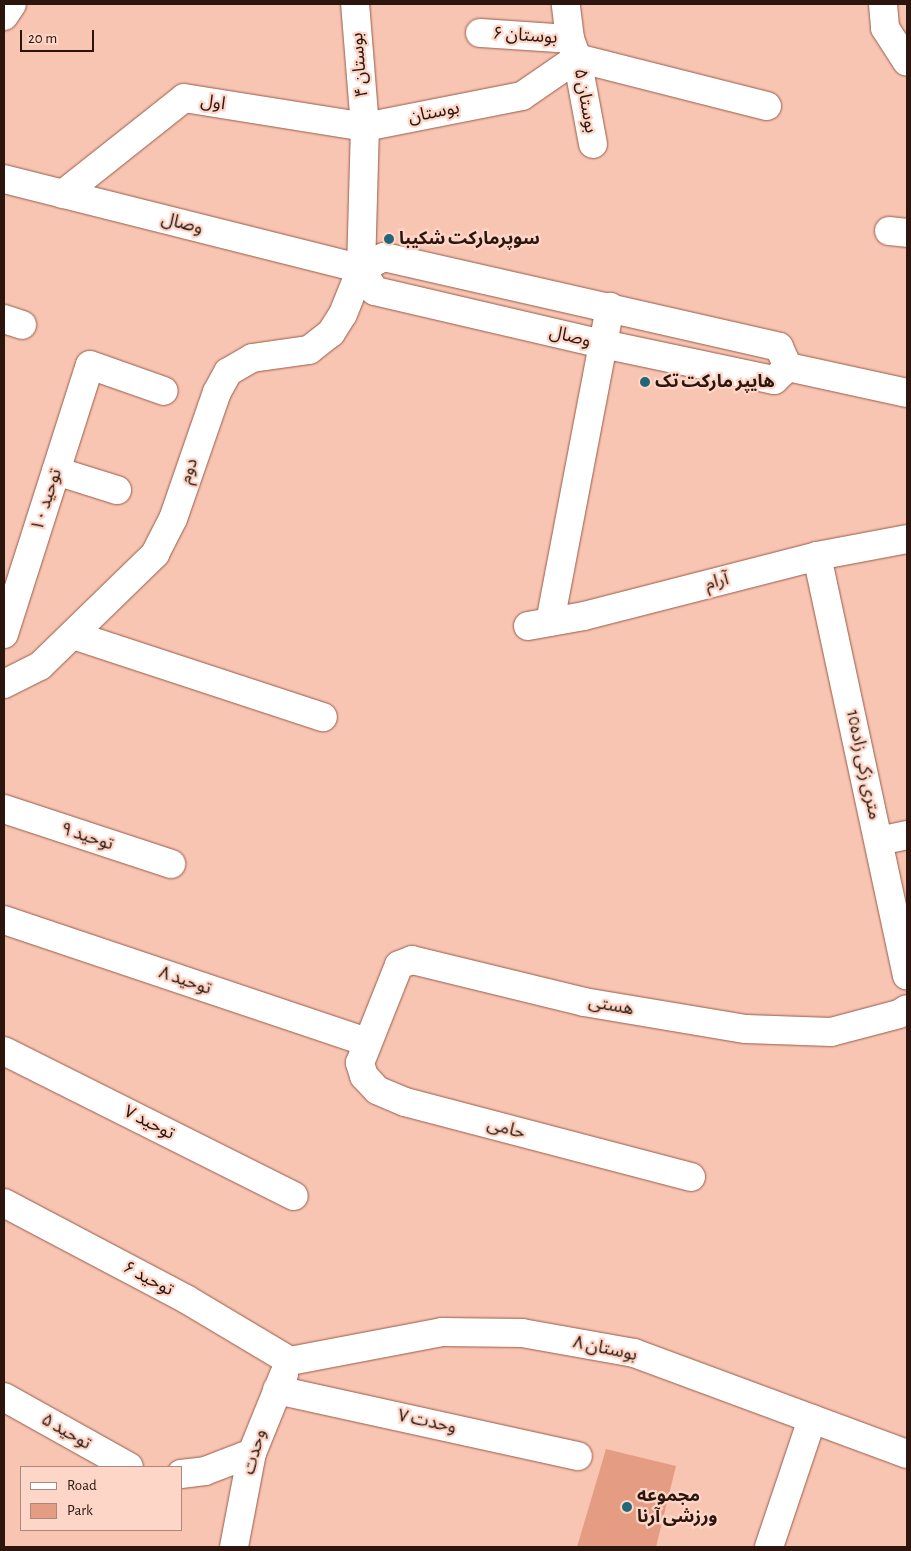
<!DOCTYPE html>
<html>
<head>
<meta charset="utf-8">
<style>
  body { margin:0 }
  #map { position:relative; width:911px; height:1551px; overflow:hidden; background:#f9c5b3; font-family:"Alegreya Sans","Noto Sans Arabic",sans-serif }
  div>[style] { position:absolute }
  .green>* { inset:0; background:#e49d83 }
  .roads { filter:drop-shadow(0 0 1px #955d49) drop-shadow(0 0 1px #955d49) }
  .minor>* { height:28px; margin:-14px; padding:0 14px; transform-origin:14px; border-radius:14px; background:#fff }
  .major>* { height:28px; margin:-14px; padding:0 14px; transform-origin:14px; border-radius:14px; background:#fff }
  .dots>* { width:14px; height:14px; translate:-50% -50%; box-sizing:border-box; border:2px solid #fdd6c8; border-radius:50% }
  span { translate:-50% -50%; white-space:nowrap; text-align:center; line-height:1.15; -webkit-text-stroke:4.5px #fdd6c8; paint-order:stroke }
  .street-label { font-size:18px; color:#2b150c }
  .poi-label { font-size:18px; color:#2b150c; font-weight:700 }
  .left { translate:0 -50%; text-align:left }
  .frame { position:absolute; inset:0; border:5px solid #2b150c; pointer-events:none }
  .legend { position:absolute; left:20px; top:1466px; width:162px; height:65px; box-sizing:border-box; background:#fdd6c8; border:1px solid #a9897d; margin:0; padding:6px 9px; list-style:none; font-size:15px; color:#2b150c }
  .legend li { display:flex; align-items:center; gap:10px; height:25px }
  .legend b { width:25px; border:1px solid #a9897d }
  .scale { position:absolute; left:20px; top:30px; width:74px; height:22px; box-sizing:border-box; border:2px solid #2b150c; border-top:0; padding-left:6px; font-size:15px; line-height:18px; white-space:nowrap; color:#2b150c; -webkit-text-stroke:4px #fdd6c8; paint-order:stroke }
</style>
</head>
<body>
<div id="map">
  <div class="green">
    <i style="clip-path:polygon(606px 1449px,676px 1466px,656px 1547px,577px 1547px)"></i>
  </div>
  <div class="roads">
    <div class="minor">
      <i style="left:4px;top:16px;width:14px;rotate:-56deg"></i>
      <i style="left:480px;top:33px;width:90px;rotate:3.8deg"></i>
      <i style="left:593px;top:144px;width:87px;rotate:-100.5deg"></i>
      <i style="left:577px;top:58px;width:196px;rotate:14.2deg"></i>
      <i style="left:63px;top:194px;width:154px;rotate:-38.4deg"></i>
      <i style="left:184px;top:98px;width:183px;rotate:9.1deg"></i>
      <i style="left:365px;top:127px;width:160px;rotate:-11.2deg"></i>
      <i style="left:522px;top:96px;width:67px;rotate:-34.6deg"></i>
      <i style="left:577px;top:58px;width:20px;rotate:-110deg"></i>
      <i style="left:570px;top:39px;width:35px;rotate:-97deg"></i>
      <i style="left:889px;top:231px;width:18px;rotate:6deg"></i>
      <i style="left:4px;top:319px;width:19px;rotate:18deg"></i>
      <i style="left:56px;top:471px;width:64px;rotate:17.3deg"></i>
      <i style="left:817px;top:556px;width:429px;rotate:77.9deg"></i>
      <i style="left:550px;top:622px;width:321px;rotate:-79.2deg"></i>
      <i style="left:528px;top:626px;width:57px;rotate:-10.1deg"></i>
      <i style="left:584px;top:616px;width:241px;rotate:-14.4deg"></i>
      <i style="left:817px;top:556px;width:92px;rotate:-10.7deg"></i>
      <i style="left:4px;top:634px;width:282px;rotate:-72.3deg"></i>
      <i style="left:90px;top:365px;width:78px;rotate:19.4deg"></i>
      <i style="left:73px;top:635px;width:263px;rotate:18.2deg"></i>
      <i style="left:4px;top:684px;width:40px;rotate:-26.6deg"></i>
      <i style="left:40px;top:666px;width:161px;rotate:-44.2deg"></i>
      <i style="left:155px;top:554px;width:39px;rotate:-63deg"></i>
      <i style="left:173px;top:519px;width:134px;rotate:-70.9deg"></i>
      <i style="left:217px;top:392px;width:23px;rotate:-61deg"></i>
      <i style="left:228px;top:372px;width:28px;rotate:-30deg"></i>
      <i style="left:252px;top:358px;width:58px;rotate:-8deg"></i>
      <i style="left:309px;top:350px;width:28px;rotate:-38deg"></i>
      <i style="left:331px;top:333px;width:22px;rotate:-58deg"></i>
      <i style="left:343px;top:314px;width:48px;rotate:-68.2deg"></i>
      <i style="left:361px;top:269px;width:142px;rotate:-88.4deg"></i>
      <i style="left:365px;top:127px;width:123px;rotate:-94.6deg"></i>
      <i style="left:4px;top:809px;width:176px;rotate:18.2deg"></i>
      <i style="left:879px;top:841px;width:29px;rotate:-12deg"></i>
      <i style="left:4px;top:920px;width:382px;rotate:18.6deg"></i>
      <i style="left:4px;top:1051px;width:324px;rotate:26.6deg"></i>
      <i style="left:691px;top:1177px;width:296px;rotate:-165.3deg"></i>
      <i style="left:405px;top:1102px;width:30px;rotate:-157deg"></i>
      <i style="left:377px;top:1090px;width:19px;rotate:-133deg"></i>
      <i style="left:364px;top:1076px;width:14px;rotate:-107deg"></i>
      <i style="left:360px;top:1063px;width:105px;rotate:-68.3deg"></i>
      <i style="left:399px;top:965px;width:14px;rotate:-21deg"></i>
      <i style="left:412px;top:960px;width:177px;rotate:13.7deg"></i>
      <i style="left:584px;top:1002px;width:164px;rotate:9.5deg"></i>
      <i style="left:746px;top:1029px;width:85px;rotate:2deg"></i>
      <i style="left:831px;top:1032px;width:70px;rotate:-14.8deg"></i>
      <i style="left:899px;top:1014px;width:9px;rotate:-32deg"></i>
      <i style="left:4px;top:1203px;width:206px;rotate:27.8deg"></i>
      <i style="left:186px;top:1299px;width:121px;rotate:30.8deg"></i>
      <i style="left:290px;top:1361px;width:155px;rotate:-10.8deg"></i>
      <i style="left:442px;top:1332px;width:80px;rotate:0.7deg"></i>
      <i style="left:522px;top:1333px;width:114px;rotate:10.1deg"></i>
      <i style="left:634px;top:1353px;width:291px;rotate:20.3deg"></i>
      <i style="left:277px;top:1390px;width:308px;rotate:12.4deg"></i>
      <i style="left:4px;top:1397px;width:143px;rotate:29.2deg"></i>
      <i style="left:181px;top:1474px;width:24px;rotate:-7deg"></i>
      <i style="left:205px;top:1471px;width:50px;rotate:-21deg"></i>
      <i style="left:234px;top:1547px;width:96px;rotate:-79.2deg"></i>
      <i style="left:252px;top:1453px;width:85px;rotate:-67.9deg"></i>
      <i style="left:769px;top:1547px;width:135px;rotate:-71.4deg"></i>
    </div>
    <div class="major">
      <i style="left:883px;top:4px;width:24px;rotate:85deg"></i>
      <i style="left:885px;top:28px;width:40px;rotate:57.1deg"></i>
      <i style="left:4px;top:179px;width:368px;rotate:14.1deg"></i>
      <i style="left:361px;top:269px;width:26px;rotate:-28deg"></i>
      <i style="left:384px;top:257px;width:405px;rotate:12.8deg"></i>
      <i style="left:779px;top:347px;width:22px;rotate:66deg"></i>
      <i style="left:361px;top:269px;width:26px;rotate:58deg"></i>
      <i style="left:375px;top:291px;width:234px;rotate:13.1deg"></i>
      <i style="left:603px;top:344px;width:175px;rotate:11.9deg"></i>
      <i style="left:774px;top:380px;width:19px;rotate:-43deg"></i>
      <i style="left:788px;top:367px;width:122px;rotate:12.3deg"></i>
    </div>
  </div>
  <div class="dots">
    <i style="left:389px;top:239px;background:#246679"></i>
    <i style="left:645px;top:382px;background:#246679"></i>
    <i style="left:627px;top:1507px;background:#246679"></i>
  </div>
  <div class="street-label">
    <span style="left:525px;top:36px;rotate:4deg">بوستان ۶</span>
    <span style="left:360px;top:65px;rotate:-95deg">بوستان ۴</span>
    <span style="left:585px;top:101px;rotate:80deg">بوستان ۵</span>
    <span style="left:213px;top:103px;rotate:9deg">اول</span>
    <span style="left:434px;top:113px;rotate:-11deg">بوستان</span>
    <span style="left:182px;top:224px;rotate:14deg">وصال</span>
    <span style="left:570px;top:337px;rotate:13deg">وصال</span>
    <span style="left:189px;top:471px;rotate:-71deg">دوم</span>
    <span style="left:47px;top:500px;rotate:-72deg">توحید ۱۰</span>
    <span style="left:717px;top:582px;rotate:-14deg">آرام</span>
    <span style="left:863px;top:765px;rotate:78deg">10متری زکی زاده</span>
    <span style="left:87px;top:837px;rotate:18deg">توحید ۹</span>
    <span style="left:185px;top:981px;rotate:19deg">توحید ۸</span>
    <span style="left:611px;top:1006px;rotate:10deg">هستی</span>
    <span style="left:149px;top:1123px;rotate:27deg">توحید ۷</span>
    <span style="left:506px;top:1129px;rotate:15deg">حامی</span>
    <span style="left:148px;top:1279px;rotate:28deg">توحید ۶</span>
    <span style="left:605px;top:1349px;rotate:12deg">بوستان ۸</span>
    <span style="left:427px;top:1422px;rotate:12deg">وحدت ۷</span>
    <span style="left:66px;top:1432px;rotate:30deg">توحید ۵</span>
    <span style="left:255px;top:1452px;rotate:-75deg">وحدت</span>
  </div>
  <div class="poi-label">
    <span class="left" style="left:399px;top:239px">سوپرمارکت شکیبا</span>
    <span class="left" style="left:655px;top:382px">هایپر مارکت تک</span>
    <span class="left" style="left:637px;top:1507px">مجموعه<br>ورزشی آرنا</span>
  </div>
  <div class="frame"></div>
  <ul class="legend">
  <li><b style="height:6px;background:#fff"></b>Road</li>
  <li><b style="height:14px;background:#e49d83"></b>Park</li>
  </ul>
  <div class="scale">20 m</div>
</div>
</body>
</html>
